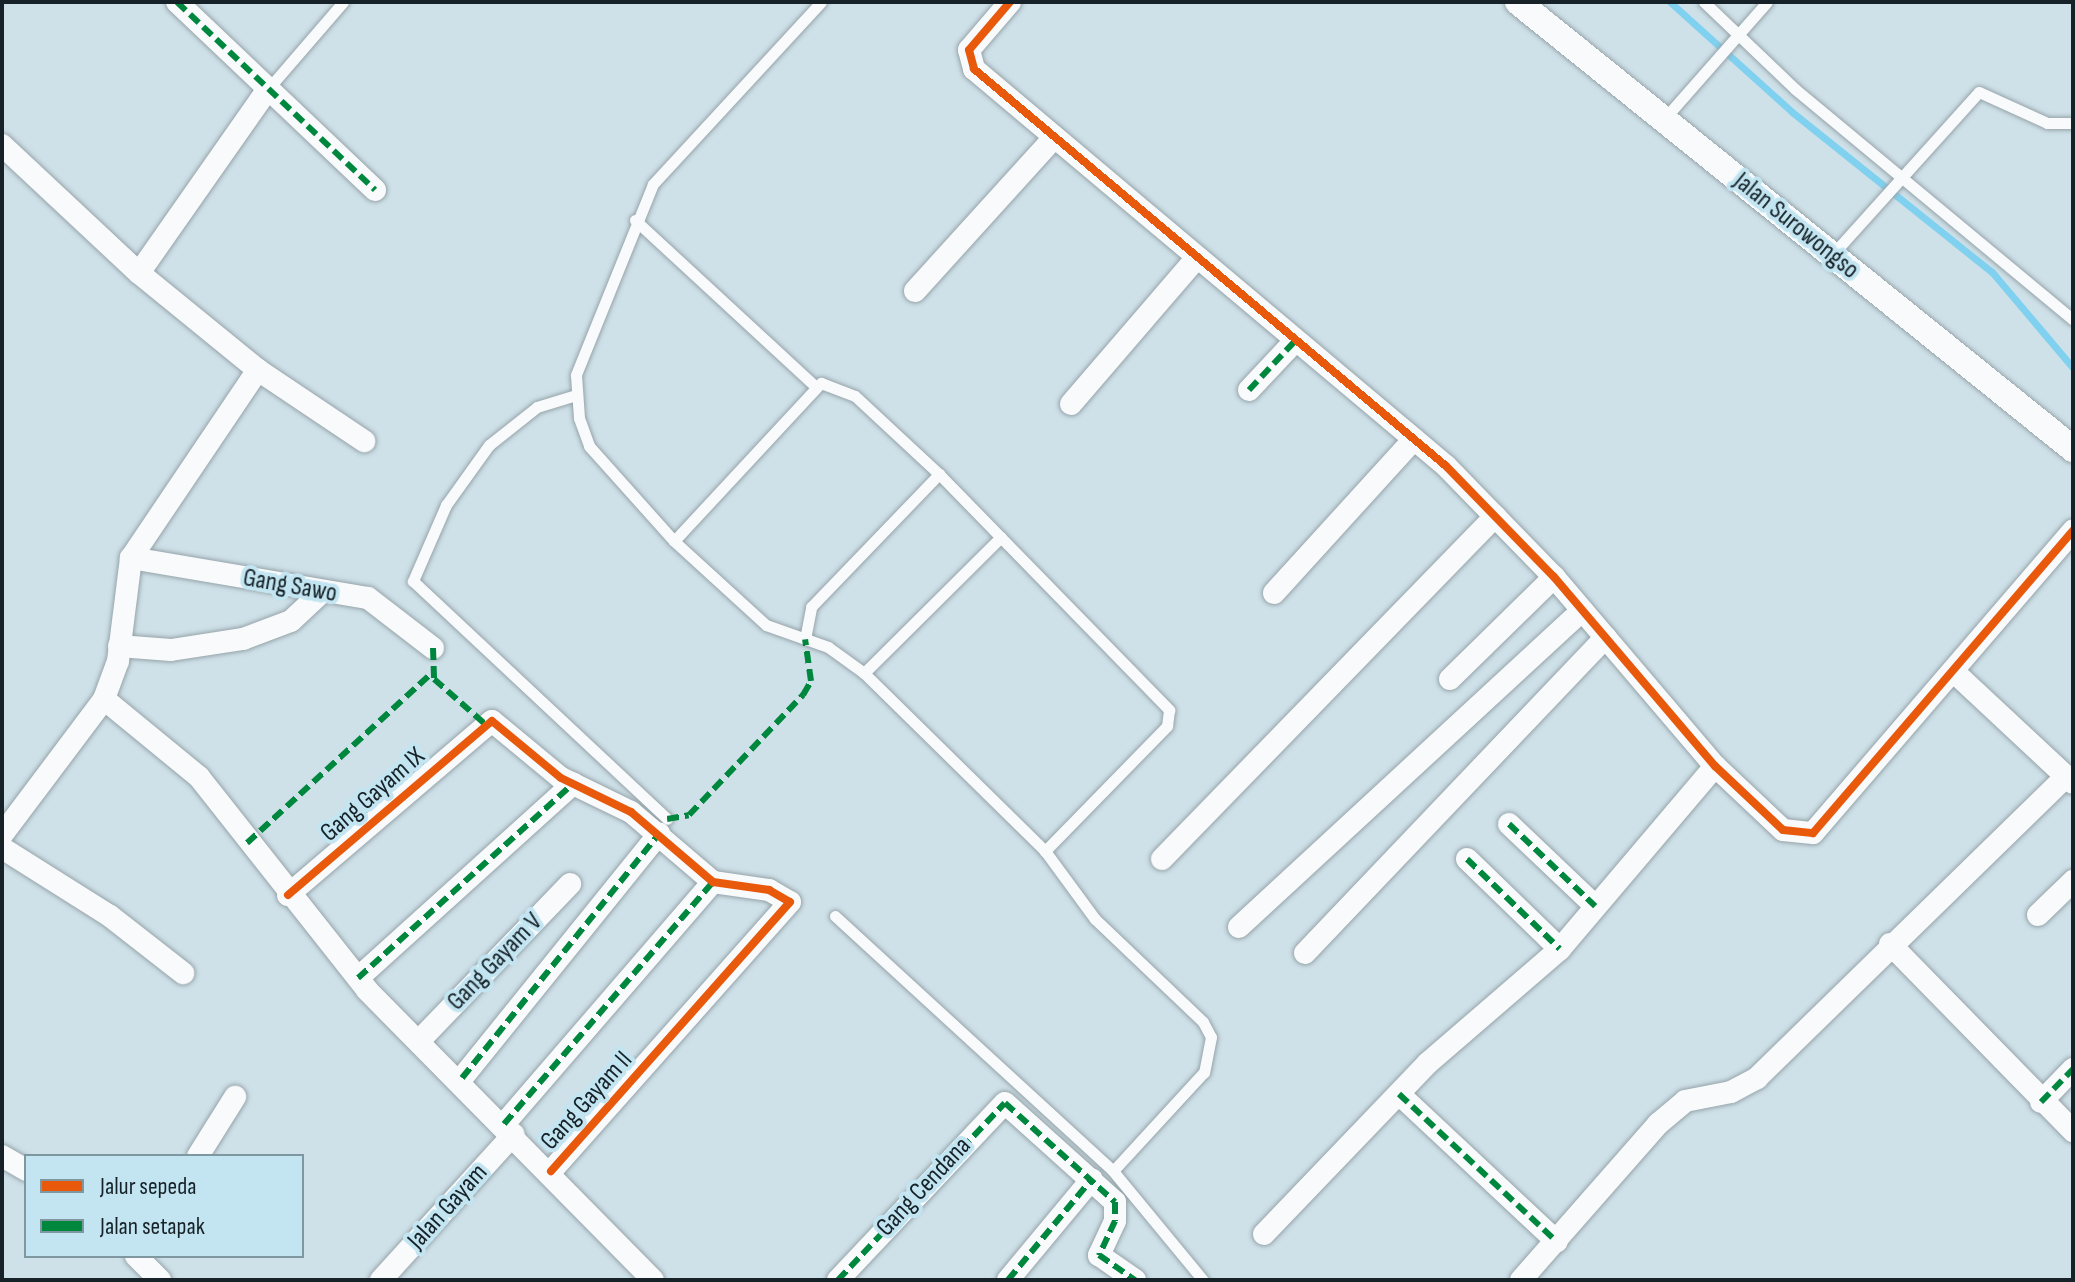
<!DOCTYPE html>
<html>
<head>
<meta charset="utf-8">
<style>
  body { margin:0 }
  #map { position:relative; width:2075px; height:1282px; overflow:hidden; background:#cee0e8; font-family:"Sofia Sans Condensed",sans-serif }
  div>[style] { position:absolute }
  .stream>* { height:7px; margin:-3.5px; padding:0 3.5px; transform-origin:3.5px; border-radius:3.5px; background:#80d1ef }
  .roads { filter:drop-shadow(0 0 2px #96a4a9) drop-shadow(0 0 2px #96a4a9) }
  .service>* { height:11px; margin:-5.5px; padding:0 5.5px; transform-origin:5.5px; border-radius:5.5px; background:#f8fafc }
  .minor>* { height:22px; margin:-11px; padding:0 11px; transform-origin:11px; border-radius:11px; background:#f8fafc }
  .tertiary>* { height:26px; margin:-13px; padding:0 13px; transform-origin:13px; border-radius:13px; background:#f8fafc }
  .quiet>* { height:6px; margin-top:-3px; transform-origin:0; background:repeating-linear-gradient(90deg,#00873e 0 12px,transparent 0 18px) }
  .cycleway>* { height:8px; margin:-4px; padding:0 4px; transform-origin:4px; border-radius:4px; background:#e8590c }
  span { translate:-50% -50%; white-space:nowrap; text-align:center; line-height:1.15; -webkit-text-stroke:8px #c3e5f2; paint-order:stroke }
  .street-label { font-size:26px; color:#162227 }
  .frame { position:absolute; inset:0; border:4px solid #162227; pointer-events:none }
  .legend { position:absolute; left:24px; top:1154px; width:280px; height:104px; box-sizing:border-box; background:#c3e5f2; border:2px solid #7e97a1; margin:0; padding:10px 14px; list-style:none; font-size:24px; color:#162227 }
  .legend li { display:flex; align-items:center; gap:16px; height:40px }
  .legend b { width:40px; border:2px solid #7e97a1 }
</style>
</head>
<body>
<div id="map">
  <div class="stream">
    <i style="left:1670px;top:2px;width:164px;rotate:42deg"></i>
    <i style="left:1792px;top:112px;width:256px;rotate:38.7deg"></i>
    <i style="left:1992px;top:272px;width:126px;rotate:49.8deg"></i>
  </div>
  <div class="roads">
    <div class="service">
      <i style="left:821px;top:2px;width:248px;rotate:132.7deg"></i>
      <i style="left:653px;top:184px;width:206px;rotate:112deg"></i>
      <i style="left:576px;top:375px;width:43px;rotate:86deg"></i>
      <i style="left:579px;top:418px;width:30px;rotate:70deg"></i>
      <i style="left:589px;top:446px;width:127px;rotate:48.2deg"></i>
      <i style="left:674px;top:541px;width:125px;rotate:42.4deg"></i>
      <i style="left:766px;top:625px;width:66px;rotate:19.5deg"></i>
      <i style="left:828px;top:647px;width:44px;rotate:35.8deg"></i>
      <i style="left:864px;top:673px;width:254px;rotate:44.5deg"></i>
      <i style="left:1045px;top:851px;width:84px;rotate:53.7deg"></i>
      <i style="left:1095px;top:919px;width:149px;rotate:43.6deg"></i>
      <i style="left:1203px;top:1022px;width:17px;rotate:62deg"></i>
      <i style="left:1211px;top:1037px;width:36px;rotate:101deg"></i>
      <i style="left:1204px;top:1072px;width:134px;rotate:132.6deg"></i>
      <i style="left:1704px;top:2px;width:126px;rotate:43.7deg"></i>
      <i style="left:1795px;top:89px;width:361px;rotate:39.7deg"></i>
      <i style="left:268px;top:89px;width:115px;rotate:-49.2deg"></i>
      <i style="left:1665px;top:118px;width:154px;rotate:-48.7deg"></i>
      <i style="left:635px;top:220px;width:243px;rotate:42.7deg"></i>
      <i style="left:1832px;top:255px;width:219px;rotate:-48deg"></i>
      <i style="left:1979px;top:92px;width:75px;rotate:24.5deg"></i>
      <i style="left:2047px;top:123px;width:26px"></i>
      <i style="left:576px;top:395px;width:41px;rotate:162.9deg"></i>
      <i style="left:537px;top:407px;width:61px;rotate:141.6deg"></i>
      <i style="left:489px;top:445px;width:74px;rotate:125.6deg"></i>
      <i style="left:446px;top:505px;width:83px;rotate:113.5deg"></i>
      <i style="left:413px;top:581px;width:348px;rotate:43.1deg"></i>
      <i style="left:674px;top:541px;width:216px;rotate:-47.1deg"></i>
      <i style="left:821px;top:383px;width:36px;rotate:21deg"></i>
      <i style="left:855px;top:396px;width:115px;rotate:42.9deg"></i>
      <i style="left:805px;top:639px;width:33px;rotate:-79deg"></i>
      <i style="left:811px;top:607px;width:185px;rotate:-46.1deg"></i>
      <i style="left:939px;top:474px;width:330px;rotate:45.7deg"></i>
      <i style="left:1169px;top:710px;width:16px;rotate:97deg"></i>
      <i style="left:1167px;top:726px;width:175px;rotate:134.3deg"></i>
      <i style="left:864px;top:673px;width:193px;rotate:-44.8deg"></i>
      <i style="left:835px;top:916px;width:377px;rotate:42.5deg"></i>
      <i style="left:1113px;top:1171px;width:141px;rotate:50.5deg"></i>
    </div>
    <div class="minor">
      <i style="left:177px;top:2px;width:273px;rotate:43.5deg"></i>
      <i style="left:1010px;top:2px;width:63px;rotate:130.5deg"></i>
      <i style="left:969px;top:50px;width:20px;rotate:75deg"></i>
      <i style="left:974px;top:69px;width:617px;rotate:40.07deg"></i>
      <i style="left:1446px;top:466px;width:155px;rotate:45.8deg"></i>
      <i style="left:1554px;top:577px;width:248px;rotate:49.6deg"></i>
      <i style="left:1715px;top:766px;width:93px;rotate:43.3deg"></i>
      <i style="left:1783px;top:830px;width:30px;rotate:6deg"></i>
      <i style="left:1813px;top:833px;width:399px;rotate:-49.3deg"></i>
      <i style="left:2px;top:145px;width:187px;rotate:43.1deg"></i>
      <i style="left:139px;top:273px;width:154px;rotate:39.2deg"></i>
      <i style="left:258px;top:370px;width:128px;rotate:33.8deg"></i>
      <i style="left:139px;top:273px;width:225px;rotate:-55deg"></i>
      <i style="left:915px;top:291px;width:205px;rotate:-47.8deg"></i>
      <i style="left:1249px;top:390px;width:66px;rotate:-46.8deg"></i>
      <i style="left:1071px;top:404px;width:190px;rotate:-49.3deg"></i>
      <i style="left:131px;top:558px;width:240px;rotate:9.6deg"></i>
      <i style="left:368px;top:598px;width:82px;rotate:37.6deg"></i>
      <i style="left:1274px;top:593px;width:208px;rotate:-47.7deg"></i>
      <i style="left:119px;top:646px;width:52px;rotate:4.4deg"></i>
      <i style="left:171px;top:650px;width:73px;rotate:-8.7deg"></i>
      <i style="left:243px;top:639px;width:51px;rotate:-20.6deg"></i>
      <i style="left:291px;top:621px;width:42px;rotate:-43.1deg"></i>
      <i style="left:1953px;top:671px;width:164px;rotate:43deg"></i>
      <i style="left:1450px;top:679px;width:146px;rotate:-44.4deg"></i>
      <i style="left:104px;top:699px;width:123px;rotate:39.4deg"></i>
      <i style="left:199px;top:777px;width:271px;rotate:51.7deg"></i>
      <i style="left:367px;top:990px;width:407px;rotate:45.4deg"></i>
      <i style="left:1509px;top:824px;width:119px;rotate:43.6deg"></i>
      <i style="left:2px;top:835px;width:170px;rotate:-53.1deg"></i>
      <i style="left:104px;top:699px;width:40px;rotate:-69.8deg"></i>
      <i style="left:118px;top:661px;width:104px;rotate:-82.8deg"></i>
      <i style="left:131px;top:558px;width:227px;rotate:-56deg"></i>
      <i style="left:2px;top:848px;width:128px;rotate:32.2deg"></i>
      <i style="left:110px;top:916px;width:93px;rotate:38deg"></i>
      <i style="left:1162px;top:859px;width:478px;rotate:-45.8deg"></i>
      <i style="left:1467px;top:859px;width:129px;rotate:44.1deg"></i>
      <i style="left:288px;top:895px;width:268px;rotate:-40.5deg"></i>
      <i style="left:492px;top:721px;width:89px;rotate:39.6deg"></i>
      <i style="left:561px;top:778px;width:78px;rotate:25.9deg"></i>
      <i style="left:631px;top:812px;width:108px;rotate:40.5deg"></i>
      <i style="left:713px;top:882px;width:57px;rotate:8.1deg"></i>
      <i style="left:769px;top:890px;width:24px;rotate:30deg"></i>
      <i style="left:790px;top:902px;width:360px;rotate:131.6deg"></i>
      <i style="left:2038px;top:915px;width:49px;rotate:-44.2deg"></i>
      <i style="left:1239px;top:927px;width:467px;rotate:-42.7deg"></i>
      <i style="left:1890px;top:944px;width:262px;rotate:45.6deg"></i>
      <i style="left:1305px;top:953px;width:436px;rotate:-46.4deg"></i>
      <i style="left:358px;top:978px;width:290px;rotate:-42.1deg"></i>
      <i style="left:419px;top:1041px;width:218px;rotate:-46.1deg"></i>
      <i style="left:462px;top:1078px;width:314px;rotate:-51.1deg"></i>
      <i style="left:1399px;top:1094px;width:216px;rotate:43.1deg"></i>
      <i style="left:2041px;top:1102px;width:46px;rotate:-45.9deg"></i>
      <i style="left:504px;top:1124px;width:320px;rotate:-49.2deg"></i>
      <i style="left:2px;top:1156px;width:28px;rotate:30deg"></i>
      <i style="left:198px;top:1156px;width:70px;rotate:-57.9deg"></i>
      <i style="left:1264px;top:1234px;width:237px;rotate:-46.2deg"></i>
      <i style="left:1428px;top:1063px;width:174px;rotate:-40.8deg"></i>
      <i style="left:1560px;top:949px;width:240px;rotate:-49.7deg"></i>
      <i style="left:136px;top:1256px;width:34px;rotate:45deg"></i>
      <i style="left:381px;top:1280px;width:197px;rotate:-47.7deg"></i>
      <i style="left:838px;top:1280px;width:243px;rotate:-46.7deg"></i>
      <i style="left:1005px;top:1103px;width:148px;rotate:42deg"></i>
      <i style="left:1115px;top:1202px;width:19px;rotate:90deg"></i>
      <i style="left:1115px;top:1221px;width:38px;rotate:115deg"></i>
      <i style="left:1099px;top:1255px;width:44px;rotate:34.8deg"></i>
      <i style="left:1008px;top:1280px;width:131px;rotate:-50.3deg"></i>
      <i style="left:1521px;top:1280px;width:208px;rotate:-48.7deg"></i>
      <i style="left:1658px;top:1124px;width:35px;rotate:-40deg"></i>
      <i style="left:1685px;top:1101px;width:47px;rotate:-11.1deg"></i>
      <i style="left:1731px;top:1092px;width:30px;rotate:-28deg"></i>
      <i style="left:1757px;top:1078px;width:431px;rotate:-44.3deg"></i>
    </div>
    <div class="tertiary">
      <i style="left:1518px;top:2px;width:713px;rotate:38.85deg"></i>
    </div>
  </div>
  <div class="quiet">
    <i style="left:177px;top:2px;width:273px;rotate:43.5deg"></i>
    <i style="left:1249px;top:390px;width:66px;rotate:-46.8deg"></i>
    <i style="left:433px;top:648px;width:31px;rotate:88deg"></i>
    <i style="left:434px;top:679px;width:68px;rotate:41.4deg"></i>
    <i style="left:667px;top:819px;width:22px;rotate:-10deg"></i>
    <i style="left:689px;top:815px;width:166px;rotate:-46.5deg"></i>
    <i style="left:803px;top:695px;width:16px;rotate:-60deg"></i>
    <i style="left:811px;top:681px;width:42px;rotate:-98.1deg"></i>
    <i style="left:1509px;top:824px;width:119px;rotate:43.6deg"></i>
    <i style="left:247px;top:843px;width:254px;rotate:-42.6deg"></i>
    <i style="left:1467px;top:859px;width:129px;rotate:44.1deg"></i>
    <i style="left:358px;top:978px;width:290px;rotate:-42.1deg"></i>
    <i style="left:462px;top:1078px;width:314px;rotate:-51.1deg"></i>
    <i style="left:1399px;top:1094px;width:216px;rotate:43.1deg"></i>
    <i style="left:2041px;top:1102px;width:46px;rotate:-45.9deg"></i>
    <i style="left:504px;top:1124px;width:320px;rotate:-49.2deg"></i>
    <i style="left:838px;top:1280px;width:243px;rotate:-46.7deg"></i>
    <i style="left:1005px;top:1103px;width:148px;rotate:42deg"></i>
    <i style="left:1115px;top:1202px;width:19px;rotate:90deg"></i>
    <i style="left:1115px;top:1221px;width:38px;rotate:115deg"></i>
    <i style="left:1099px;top:1255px;width:44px;rotate:34.8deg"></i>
    <i style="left:1008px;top:1280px;width:131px;rotate:-50.3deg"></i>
  </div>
  <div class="cycleway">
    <i style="left:1010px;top:2px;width:63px;rotate:130.5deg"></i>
    <i style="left:969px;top:50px;width:20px;rotate:75deg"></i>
    <i style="left:974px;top:69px;width:617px;rotate:40.07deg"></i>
    <i style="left:1446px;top:466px;width:155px;rotate:45.8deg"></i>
    <i style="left:1554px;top:577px;width:248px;rotate:49.6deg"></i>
    <i style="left:1715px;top:766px;width:93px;rotate:43.3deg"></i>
    <i style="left:1783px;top:830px;width:30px;rotate:6deg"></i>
    <i style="left:1813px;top:833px;width:399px;rotate:-49.3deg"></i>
    <i style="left:288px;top:895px;width:268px;rotate:-40.5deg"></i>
    <i style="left:492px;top:721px;width:89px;rotate:39.6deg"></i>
    <i style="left:561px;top:778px;width:78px;rotate:25.9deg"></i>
    <i style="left:631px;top:812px;width:108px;rotate:40.5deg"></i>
    <i style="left:713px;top:882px;width:57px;rotate:8.1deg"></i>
    <i style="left:769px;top:890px;width:24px;rotate:30deg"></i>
    <i style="left:790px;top:902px;width:360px;rotate:131.6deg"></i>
  </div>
  <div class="street-label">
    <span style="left:1796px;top:226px;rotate:39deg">Jalan Surowongso</span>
    <span style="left:290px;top:586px;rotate:10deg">Gang Sawo</span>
    <span style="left:373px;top:795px;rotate:-41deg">Gang Gayam IX</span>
    <span style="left:495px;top:962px;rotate:-46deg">Gang Gayam V</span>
    <span style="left:587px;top:1101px;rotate:-48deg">Gang Gayam II</span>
    <span style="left:924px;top:1187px;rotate:-47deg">Gang Cendana</span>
    <span style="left:448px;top:1207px;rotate:-48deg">Jalan Gayam</span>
  </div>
  <div class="frame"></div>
  <ul class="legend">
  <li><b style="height:10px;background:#e8590c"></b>Jalur sepeda</li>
  <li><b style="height:10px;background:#00873e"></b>Jalan setapak</li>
  </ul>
</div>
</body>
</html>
